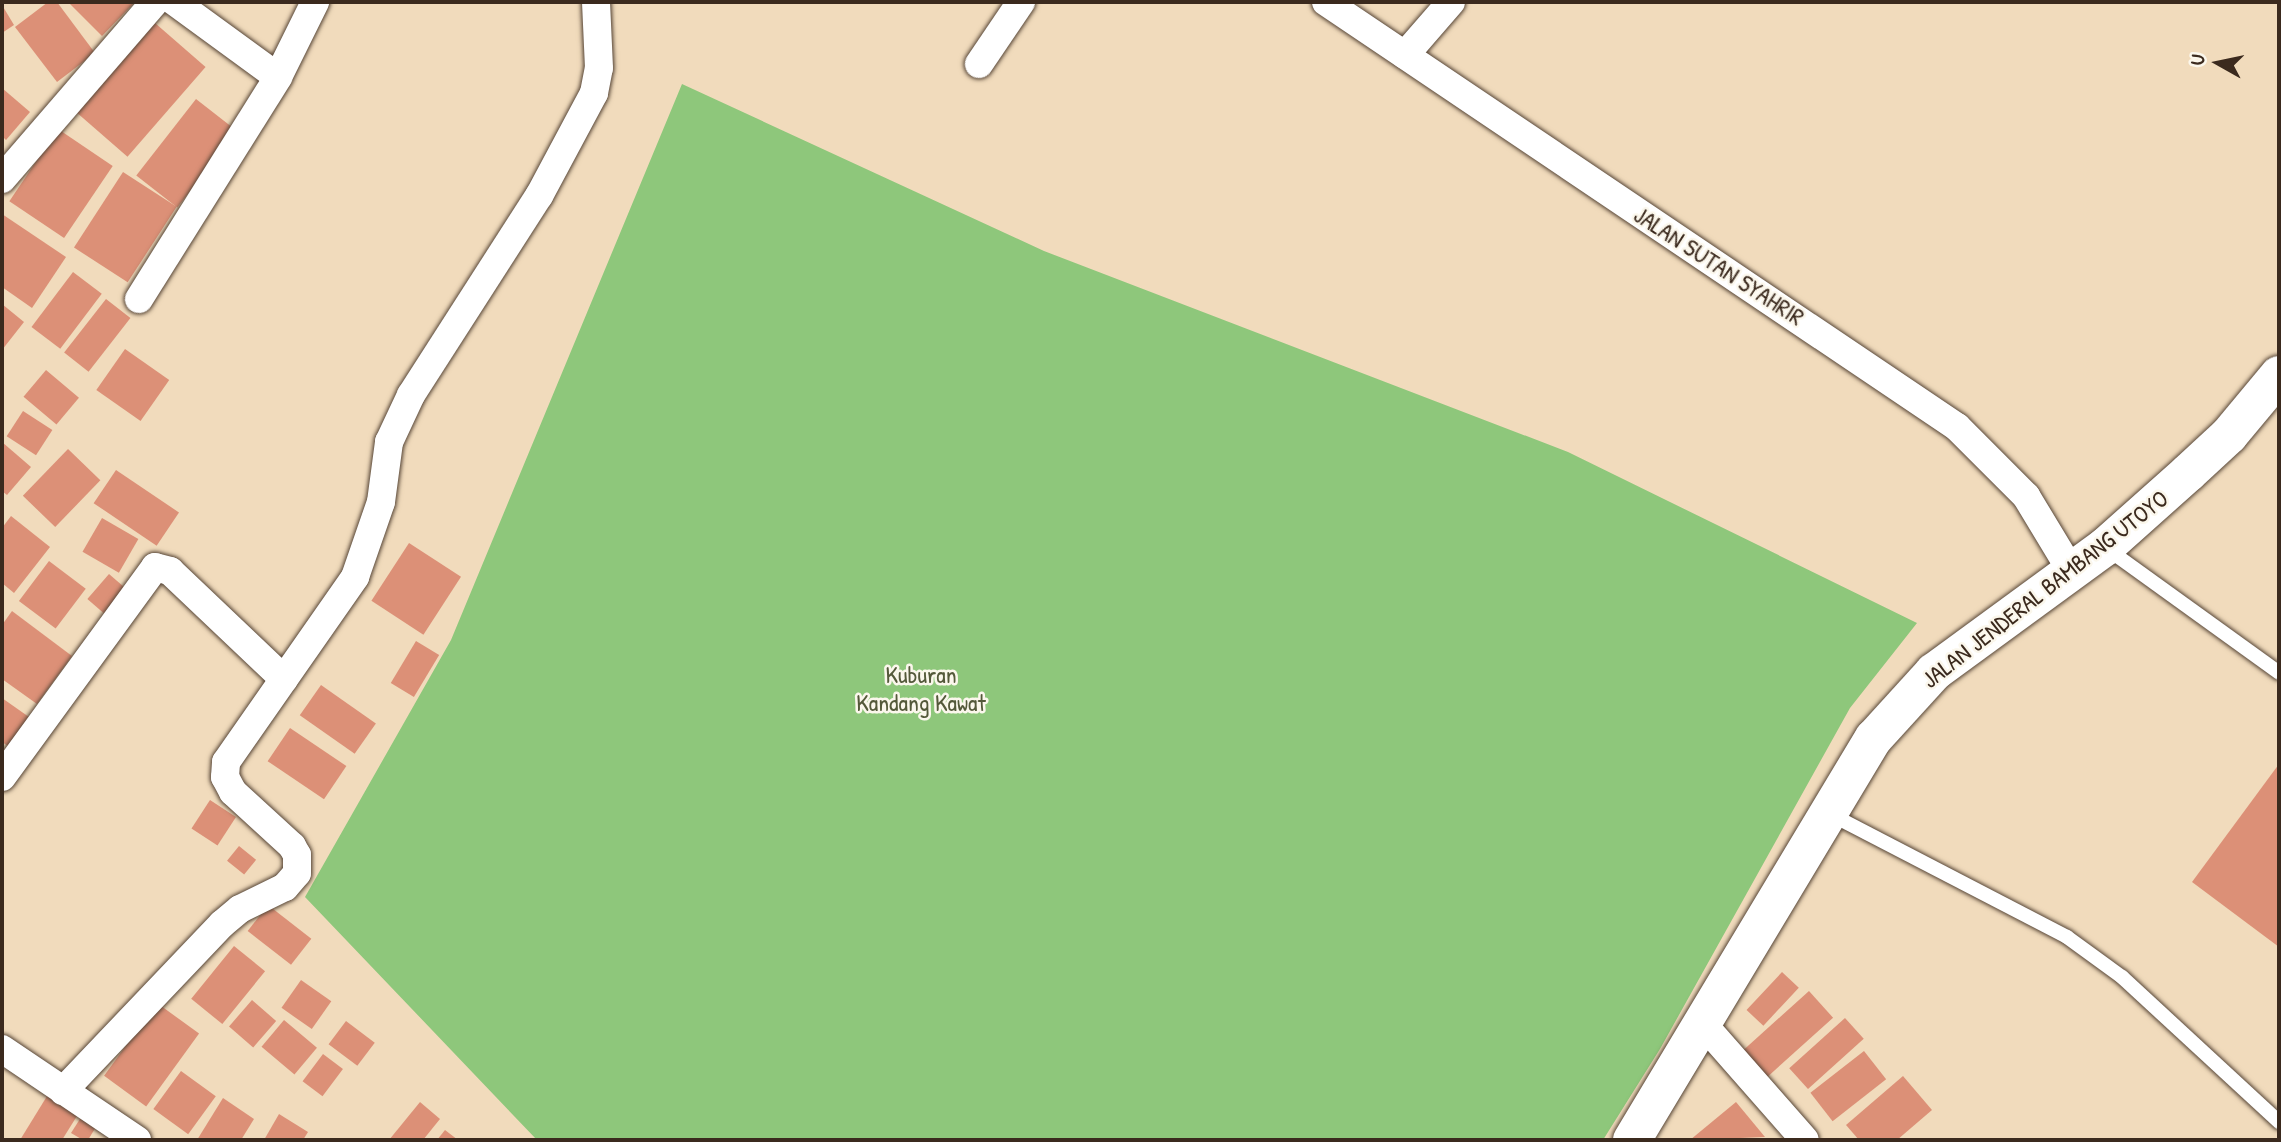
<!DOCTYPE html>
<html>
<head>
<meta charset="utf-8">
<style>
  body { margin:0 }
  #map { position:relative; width:2281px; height:1142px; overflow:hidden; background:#f1dbbc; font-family:"Patrick Hand",sans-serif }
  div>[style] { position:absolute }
  .green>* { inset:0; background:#8ec77b }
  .building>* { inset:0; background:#dc9077; transform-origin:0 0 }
  .roads { filter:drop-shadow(0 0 2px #564536) drop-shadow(0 0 2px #564536) }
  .lane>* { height:14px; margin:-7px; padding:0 7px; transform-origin:7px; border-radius:7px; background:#fff }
  .street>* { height:28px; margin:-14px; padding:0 14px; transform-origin:14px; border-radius:14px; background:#fff }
  .secondary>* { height:38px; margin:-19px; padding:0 19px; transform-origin:19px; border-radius:19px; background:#fff }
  span { translate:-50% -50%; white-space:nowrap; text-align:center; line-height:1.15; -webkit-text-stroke:5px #fbf7ec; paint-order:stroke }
  .street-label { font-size:24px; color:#3b2a1e }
  .park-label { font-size:24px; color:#54593a }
  .frame { position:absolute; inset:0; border:4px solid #3b2a1e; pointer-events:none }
  .north { position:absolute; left:2183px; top:28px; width:70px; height:70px; -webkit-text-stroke:5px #fbf7ec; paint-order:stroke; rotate:279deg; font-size:19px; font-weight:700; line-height:28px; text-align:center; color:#3b2a1e }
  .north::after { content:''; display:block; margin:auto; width:24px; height:32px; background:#3b2a1e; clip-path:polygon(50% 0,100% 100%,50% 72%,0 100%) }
</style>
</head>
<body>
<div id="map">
  <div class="green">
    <i style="clip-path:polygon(682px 84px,1044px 251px,1568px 452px,1917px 623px,1850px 708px,1660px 1049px,1603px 1140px,537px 1140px,305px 897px,451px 640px)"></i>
  </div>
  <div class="building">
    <i style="clip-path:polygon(48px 2px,57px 2px,95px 53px,57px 82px,15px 27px)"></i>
    <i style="clip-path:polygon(68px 2px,135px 2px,102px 36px)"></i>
    <i style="clip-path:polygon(2px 5px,14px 25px,2px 33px)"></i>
    <i style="left:155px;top:23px;width:67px;height:119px;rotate:41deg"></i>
    <i style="clip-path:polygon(2px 88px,30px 112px,6px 140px,2px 136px)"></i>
    <i style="left:196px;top:99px;width:52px;height:97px;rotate:38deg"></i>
    <i style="left:58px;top:129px;width:66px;height:87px;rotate:34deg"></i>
    <i style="left:123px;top:172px;width:64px;height:90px;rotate:33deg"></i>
    <i style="clip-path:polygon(2px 214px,66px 257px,32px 308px,2px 287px)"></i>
    <i style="left:73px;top:272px;width:36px;height:69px;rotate:37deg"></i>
    <i style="left:106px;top:299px;width:31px;height:68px;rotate:38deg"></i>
    <i style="clip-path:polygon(2px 304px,24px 322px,2px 350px)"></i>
    <i style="left:125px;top:349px;width:54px;height:50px;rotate:35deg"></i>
    <i style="left:46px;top:370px;width:43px;height:35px;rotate:40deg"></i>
    <i style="left:23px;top:411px;width:35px;height:30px;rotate:33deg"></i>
    <i style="clip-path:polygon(2px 442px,31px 467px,7px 495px,2px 491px)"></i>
    <i style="left:68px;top:449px;width:45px;height:65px;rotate:44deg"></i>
    <i style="left:116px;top:470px;width:76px;height:40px;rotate:34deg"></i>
    <i style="clip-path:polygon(11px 516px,50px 547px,14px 593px,2px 583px,2px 528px)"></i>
    <i style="left:102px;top:518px;width:42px;height:39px;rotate:30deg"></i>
    <i style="left:409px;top:543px;width:62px;height:69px;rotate:33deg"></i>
    <i style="left:49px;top:561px;width:46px;height:50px;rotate:37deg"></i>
    <i style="left:109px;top:574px;width:28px;height:33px;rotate:41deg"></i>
    <i style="clip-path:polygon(12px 611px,72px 656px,37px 704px,2px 679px,2px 625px)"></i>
    <i style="left:416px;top:641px;width:27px;height:49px;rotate:31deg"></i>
    <i style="left:321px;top:685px;width:67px;height:37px;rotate:35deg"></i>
    <i style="clip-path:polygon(2px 698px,29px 717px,8px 746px,2px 742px)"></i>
    <i style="left:290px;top:728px;width:68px;height:40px;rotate:34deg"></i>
    <i style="clip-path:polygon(2279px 764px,2279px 947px,2192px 882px)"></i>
    <i style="left:210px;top:800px;width:31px;height:34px;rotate:33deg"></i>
    <i style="left:239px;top:846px;width:22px;height:19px;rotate:39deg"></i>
    <i style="left:268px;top:905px;width:55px;height:33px;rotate:38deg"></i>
    <i style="left:234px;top:946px;width:40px;height:68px;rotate:39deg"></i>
    <i style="left:1782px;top:972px;width:23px;height:52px;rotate:43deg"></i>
    <i style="left:301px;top:980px;width:37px;height:34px;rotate:35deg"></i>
    <i style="left:1809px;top:991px;width:36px;height:90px;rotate:48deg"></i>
    <i style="left:252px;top:1000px;width:32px;height:35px;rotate:41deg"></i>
    <i style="left:157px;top:1003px;width:52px;height:90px;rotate:36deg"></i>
    <i style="left:1845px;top:1018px;width:28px;height:75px;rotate:48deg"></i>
    <i style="left:284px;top:1020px;width:43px;height:35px;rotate:40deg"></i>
    <i style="left:346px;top:1021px;width:36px;height:29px;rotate:37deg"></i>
    <i style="left:1864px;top:1051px;width:36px;height:68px;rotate:52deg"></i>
    <i style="left:323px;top:1054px;width:25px;height:34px;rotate:37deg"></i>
    <i style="left:181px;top:1071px;width:43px;height:47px;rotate:36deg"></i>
    <i style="clip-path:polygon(1903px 1076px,1932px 1110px,1897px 1140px,1859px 1140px,1846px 1125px)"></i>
    <i style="clip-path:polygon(52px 1088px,82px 1108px,62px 1140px,20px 1140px)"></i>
    <i style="clip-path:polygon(223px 1098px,254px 1119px,241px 1140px,197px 1140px)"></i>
    <i style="clip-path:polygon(420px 1102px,440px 1119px,423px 1140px,389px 1140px)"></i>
    <i style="clip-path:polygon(1736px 1102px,1765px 1137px,1690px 1140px)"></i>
    <i style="clip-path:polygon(87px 1108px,102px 1117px,88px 1140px,83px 1140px,71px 1133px)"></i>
    <i style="clip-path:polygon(279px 1114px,308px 1132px,303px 1140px,264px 1140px)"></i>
    <i style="clip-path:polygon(445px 1130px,458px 1140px,437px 1140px)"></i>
  </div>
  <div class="roads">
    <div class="lane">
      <i style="left:2106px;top:548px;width:213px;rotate:35.8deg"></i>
      <i style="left:1830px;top:814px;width:267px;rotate:27.4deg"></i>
      <i style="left:2067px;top:937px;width:68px;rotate:36deg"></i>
      <i style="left:2122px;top:977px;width:214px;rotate:42.7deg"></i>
    </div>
    <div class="street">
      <i style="left:175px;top:2px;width:127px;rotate:36.1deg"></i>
      <i style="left:278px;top:77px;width:84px;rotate:-63.7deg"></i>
      <i style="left:1326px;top:2px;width:761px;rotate:33.96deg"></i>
      <i style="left:1957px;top:427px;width:98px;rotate:45deg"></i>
      <i style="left:2026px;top:496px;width:89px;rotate:58.8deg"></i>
      <i style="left:1405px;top:55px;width:70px;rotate:-49deg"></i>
      <i style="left:979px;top:64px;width:75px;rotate:-55.9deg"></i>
      <i style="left:2px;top:179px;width:234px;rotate:-49.2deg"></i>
      <i style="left:139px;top:299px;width:262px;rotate:-57.9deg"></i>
      <i style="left:2px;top:777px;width:260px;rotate:-53.9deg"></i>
      <i style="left:155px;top:567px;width:16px;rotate:15deg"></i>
      <i style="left:170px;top:571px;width:157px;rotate:43.5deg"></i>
      <i style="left:1703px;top:1024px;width:154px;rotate:48.7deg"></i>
      <i style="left:2px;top:1049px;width:163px;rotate:34deg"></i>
      <i style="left:63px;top:1091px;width:231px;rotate:-46.4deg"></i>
      <i style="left:222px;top:924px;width:23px;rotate:-40deg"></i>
      <i style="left:240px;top:909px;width:50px;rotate:-26.1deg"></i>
      <i style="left:285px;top:887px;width:18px;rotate:-49deg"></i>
      <i style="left:297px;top:873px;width:18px;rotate:-90deg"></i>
      <i style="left:297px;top:855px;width:10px;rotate:-119deg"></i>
      <i style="left:292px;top:846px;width:80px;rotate:-137.5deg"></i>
      <i style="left:233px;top:792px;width:17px;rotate:-118deg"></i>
      <i style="left:225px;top:777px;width:15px;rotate:-86deg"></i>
      <i style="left:226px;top:762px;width:226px;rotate:-55.1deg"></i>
      <i style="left:355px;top:577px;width:79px;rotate:-70.9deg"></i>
      <i style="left:381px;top:502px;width:61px;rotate:-82.4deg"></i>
      <i style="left:389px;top:442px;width:52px;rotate:-64.9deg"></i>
      <i style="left:411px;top:395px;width:237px;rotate:-57.3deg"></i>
      <i style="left:539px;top:196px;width:117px;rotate:-61.9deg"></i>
      <i style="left:594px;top:93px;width:25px;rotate:-79deg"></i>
      <i style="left:599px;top:68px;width:66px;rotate:-92.6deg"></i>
    </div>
    <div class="secondary">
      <i style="left:1632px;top:1140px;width:469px;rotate:-59deg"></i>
      <i style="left:1874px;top:738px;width:89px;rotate:-47.7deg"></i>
      <i style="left:1934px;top:672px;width:212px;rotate:-36.2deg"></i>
      <i style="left:2105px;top:547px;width:111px;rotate:-41.7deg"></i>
      <i style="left:2188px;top:473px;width:56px;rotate:-42.8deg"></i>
      <i style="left:2229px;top:435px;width:78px;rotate:-50.2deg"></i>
    </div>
  </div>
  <div class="street-label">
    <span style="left:1719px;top:266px;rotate:33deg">JALAN SUTAN SYAHRIR</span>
    <span style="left:2045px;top:589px;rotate:-38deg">JALAN JENDERAL BAMBANG UTOYO</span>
  </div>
  <div class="park-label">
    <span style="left:921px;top:689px">Kuburan<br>Kandang Kawat</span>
  </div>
  <div class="frame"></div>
  <div class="north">U</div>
</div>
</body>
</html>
